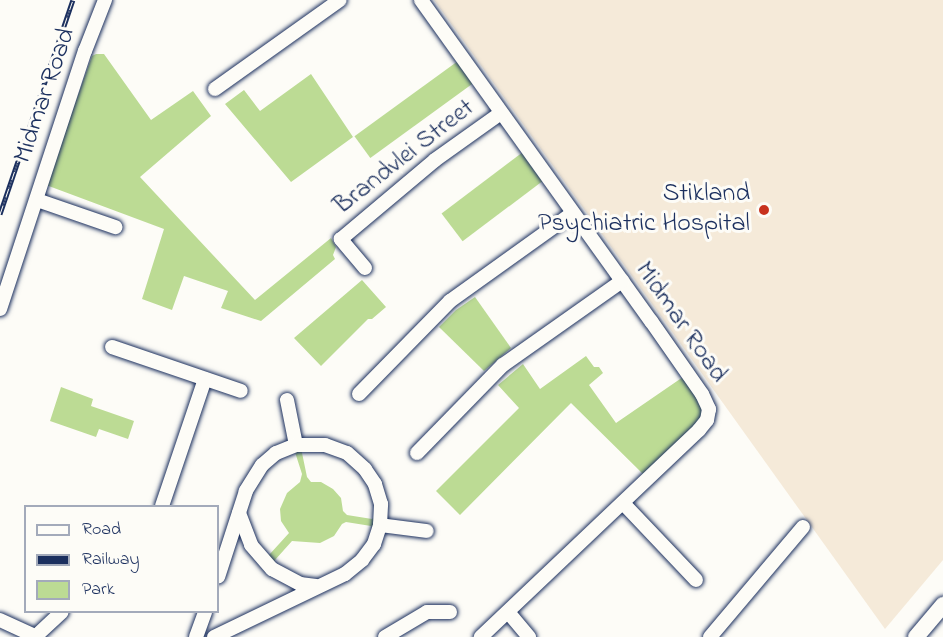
<!DOCTYPE html>
<html>
<head>
<meta charset="utf-8">
<style>
  body { margin:0 }
  #map { position:relative; width:943px; height:637px; overflow:hidden; background:#fdfcf7; font-family:"Indie Flower",sans-serif }
  div>[style] { position:absolute }
  .built>* { inset:0; background:#f5ead9 }
  .green>* { inset:0; background:#bcdb94; transform-origin:0 0 }
  .roads { filter:drop-shadow(0 0 2px #1b2f5e) drop-shadow(0 0 2px #1b2f5e) }
  .minor>* { height:14px; margin:-7px; padding:0 7px; transform-origin:7px; border-radius:7px; background:#fdfcf7 }
  .major>* { height:16px; margin:-8px; padding:0 8px; transform-origin:8px; border-radius:8px; background:#fdfcf7 }
  .rail>* { height:5px; margin-top:-2.5px; transform-origin:0; background:repeating-linear-gradient(90deg,#fdfcf7 0 9px,#1b2f5e 0 18px); box-sizing:border-box; border-block:2px solid #1b2f5e }
  .dots>* { width:16px; height:16px; translate:-50% -50%; box-sizing:border-box; border:3px solid #fdfcf7; border-radius:50% }
  span { translate:-50% -50%; white-space:nowrap; text-align:center; line-height:1.15; -webkit-text-stroke:6px #fdfcf7; paint-order:stroke }
  .street-label { font-size:26px; color:#1b2f5e }
  .poi-label { font-size:26px; color:#1b2f5e }
  .right { translate:-100% -50%; text-align:right }
  .legend { position:absolute; left:24px; top:505px; width:195px; height:108px; box-sizing:border-box; background:#fdfcf7; border:2px solid #a3aaba; margin:0; padding:8px 10px; list-style:none; font-size:18px; color:#1b2f5e }
  .legend li { display:flex; align-items:center; gap:12px; height:30px }
  .legend b { width:30px; border:2px solid #a3aaba }
</style>
</head>
<body>
<div id="map">
  <div class="built">
    <i style="clip-path:polygon(434px 0,943px 0,943px 560px,885px 629px)"></i>
  </div>
  <div class="green">
    <i style="clip-path:polygon(96px 54px,104px 54px,151px 120px,193px 91px,211px 116px,140px 177px,255px 300px,331px 238px,336px 247px,333px 255px,335px 259px,261px 321px,221px 308px,228px 291px,184px 276px,172px 310px,142px 299px,164px 229px,46px 185px,92px 56px)"></i>
    <i style="left:458px;top:61px;width:27px;height:128px;rotate:54deg"></i>
    <i style="clip-path:polygon(311px 74px,353px 137px,291px 182px,225px 104px,244px 90px,260px 111px)"></i>
    <i style="left:523px;top:152px;width:35px;height:102px;rotate:53deg"></i>
    <i style="clip-path:polygon(362px 280px,386px 307px,372px 319px,368px 319px,321px 366px,294px 338px)"></i>
    <i style="clip-path:polygon(475px 297px,511px 348px,484px 371px,439px 327px,456px 310px)"></i>
    <i style="clip-path:polygon(586px 356px,594px 367px,599px 367px,603px 373px,589px 385px,616px 423px,683px 377px,698px 397px,703px 411px,700px 420px,646px 474px,643px 474px,571px 403px,460px 515px,436px 491px,519px 408px,498px 385px,523px 364px,540px 389px)"></i>
    <i style="clip-path:polygon(61px 387px,93px 399px,91px 406px,134px 421px,128px 439px,99px 429px,96px 437px,50px 421px)"></i>
    <i style="clip-path:polygon(301px 448px,307px 477px,311px 482px,321px 482px,333px 489px,341px 498px,343px 511px,347px 515px,372px 519px,375px 516px,373px 530px,371px 526px,346px 522px,342px 524px,334px 536px,320px 543px,292px 541px,275px 560px,275px 564px,263px 557px,269px 555px,289px 533px,281px 521px,280px 509px,287px 493px,300px 482px,302px 474px,294px 449px)"></i>
  </div>
  <div class="roads">
    <div class="minor">
      <i style="left:421px;top:0;width:395px;rotate:54.4deg"></i>
      <i style="left:651px;top:321px;width:89px;rotate:55.1deg"></i>
      <i style="left:702px;top:394px;width:17px;rotate:65deg"></i>
      <i style="left:709px;top:409px;width:11px;rotate:100deg"></i>
      <i style="left:707px;top:420px;width:13px;rotate:129deg"></i>
      <i style="left:699px;top:430px;width:301px;rotate:136.5deg"></i>
      <i style="left:215px;top:89px;width:153px;rotate:-35.5deg"></i>
      <i style="left:37px;top:200px;width:83px;rotate:19.1deg"></i>
      <i style="left:365px;top:268px;width:38px;rotate:-130deg"></i>
      <i style="left:341px;top:239px;width:123px;rotate:-40deg"></i>
      <i style="left:435px;top:160px;width:81px;rotate:-35.5deg"></i>
      <i style="left:0;top:309px;width:272px;rotate:-71.8deg"></i>
      <i style="left:85px;top:51px;width:55px;rotate:-68.6deg"></i>
      <i style="left:112px;top:347px;width:136px;rotate:18.8deg"></i>
      <i style="left:359px;top:394px;width:130px;rotate:-45.6deg"></i>
      <i style="left:450px;top:301px;width:151px;rotate:-35.6deg"></i>
      <i style="left:287px;top:400px;width:46px;rotate:78.7deg"></i>
      <i style="left:417px;top:453px;width:123px;rotate:-45.7deg"></i>
      <i style="left:503px;top:365px;width:146px;rotate:-35.2deg"></i>
      <i style="left:623px;top:503px;width:106px;rotate:46.5deg"></i>
      <i style="left:162px;top:506px;width:134px;rotate:-71.3deg"></i>
      <i style="left:239px;top:513px;width:34px;rotate:69deg"></i>
      <i style="left:251px;top:545px;width:32px;rotate:49deg"></i>
      <i style="left:272px;top:569px;width:32px;rotate:28deg"></i>
      <i style="left:300px;top:584px;width:16px;rotate:7deg"></i>
      <i style="left:380px;top:525px;width:47px;rotate:7.3deg"></i>
      <i style="left:508px;top:612px;width:33px;rotate:50deg"></i>
      <i style="left:0;top:620px;width:41px;rotate:24.7deg"></i>
      <i style="left:36px;top:636px;width:35px;rotate:-43deg"></i>
      <i style="left:196px;top:637px;width:27px;rotate:-70deg"></i>
      <i style="left:214px;top:637px;width:145px;rotate:-25.7deg"></i>
      <i style="left:345px;top:574px;width:22px;rotate:-39deg"></i>
      <i style="left:362px;top:560px;width:20px;rotate:-53deg"></i>
      <i style="left:374px;top:544px;width:20px;rotate:-72deg"></i>
      <i style="left:380px;top:525px;width:21px;rotate:-87deg"></i>
      <i style="left:381px;top:504px;width:21px;rotate:-107deg"></i>
      <i style="left:375px;top:484px;width:18px;rotate:-124deg"></i>
      <i style="left:365px;top:469px;width:24px;rotate:-138deg"></i>
      <i style="left:347px;top:453px;width:23px;rotate:-160deg"></i>
      <i style="left:325px;top:445px;width:29px;rotate:180deg"></i>
      <i style="left:296px;top:445px;width:22px;rotate:158deg"></i>
      <i style="left:276px;top:453px;width:18px;rotate:139deg"></i>
      <i style="left:262px;top:465px;width:31px;rotate:122deg"></i>
      <i style="left:246px;top:491px;width:90px;rotate:108deg"></i>
      <i style="left:385px;top:637px;width:49px;rotate:-30.8deg"></i>
      <i style="left:427px;top:612px;width:23px"></i>
      <i style="left:710px;top:637px;width:144px;rotate:-49.8deg"></i>
    </div>
    <div class="major">
      <i style="left:916px;top:637px;width:42px;rotate:-49.8deg"></i>
    </div>
  </div>
  <div class="rail">
    <i style="left:0;top:214px;width:226px;rotate:-71.2deg"></i>
  </div>
  <div class="dots">
    <i style="left:764px;top:210px;background:#c8321e"></i>
  </div>
  <div class="street-label">
    <span style="left:46px;top:96px;rotate:-71deg">Midmar Road</span>
    <span style="left:405px;top:158px;rotate:-38deg">Brandvlei Street</span>
    <span style="left:680px;top:323px;rotate:55deg">Midmar Road</span>
  </div>
  <div class="poi-label">
    <span class="right" style="left:750px;top:210px">Stikland<br>Psychiatric Hospital</span>
  </div>
  <ul class="legend">
  <li><b style="height:8px;background:#fdfcf7"></b>Road</li>
  <li><b style="height:8px;background:#1b2f5e"></b>Railway</li>
  <li><b style="height:16px;background:#bcdb94"></b>Park</li>
  </ul>
</div>
</body>
</html>
